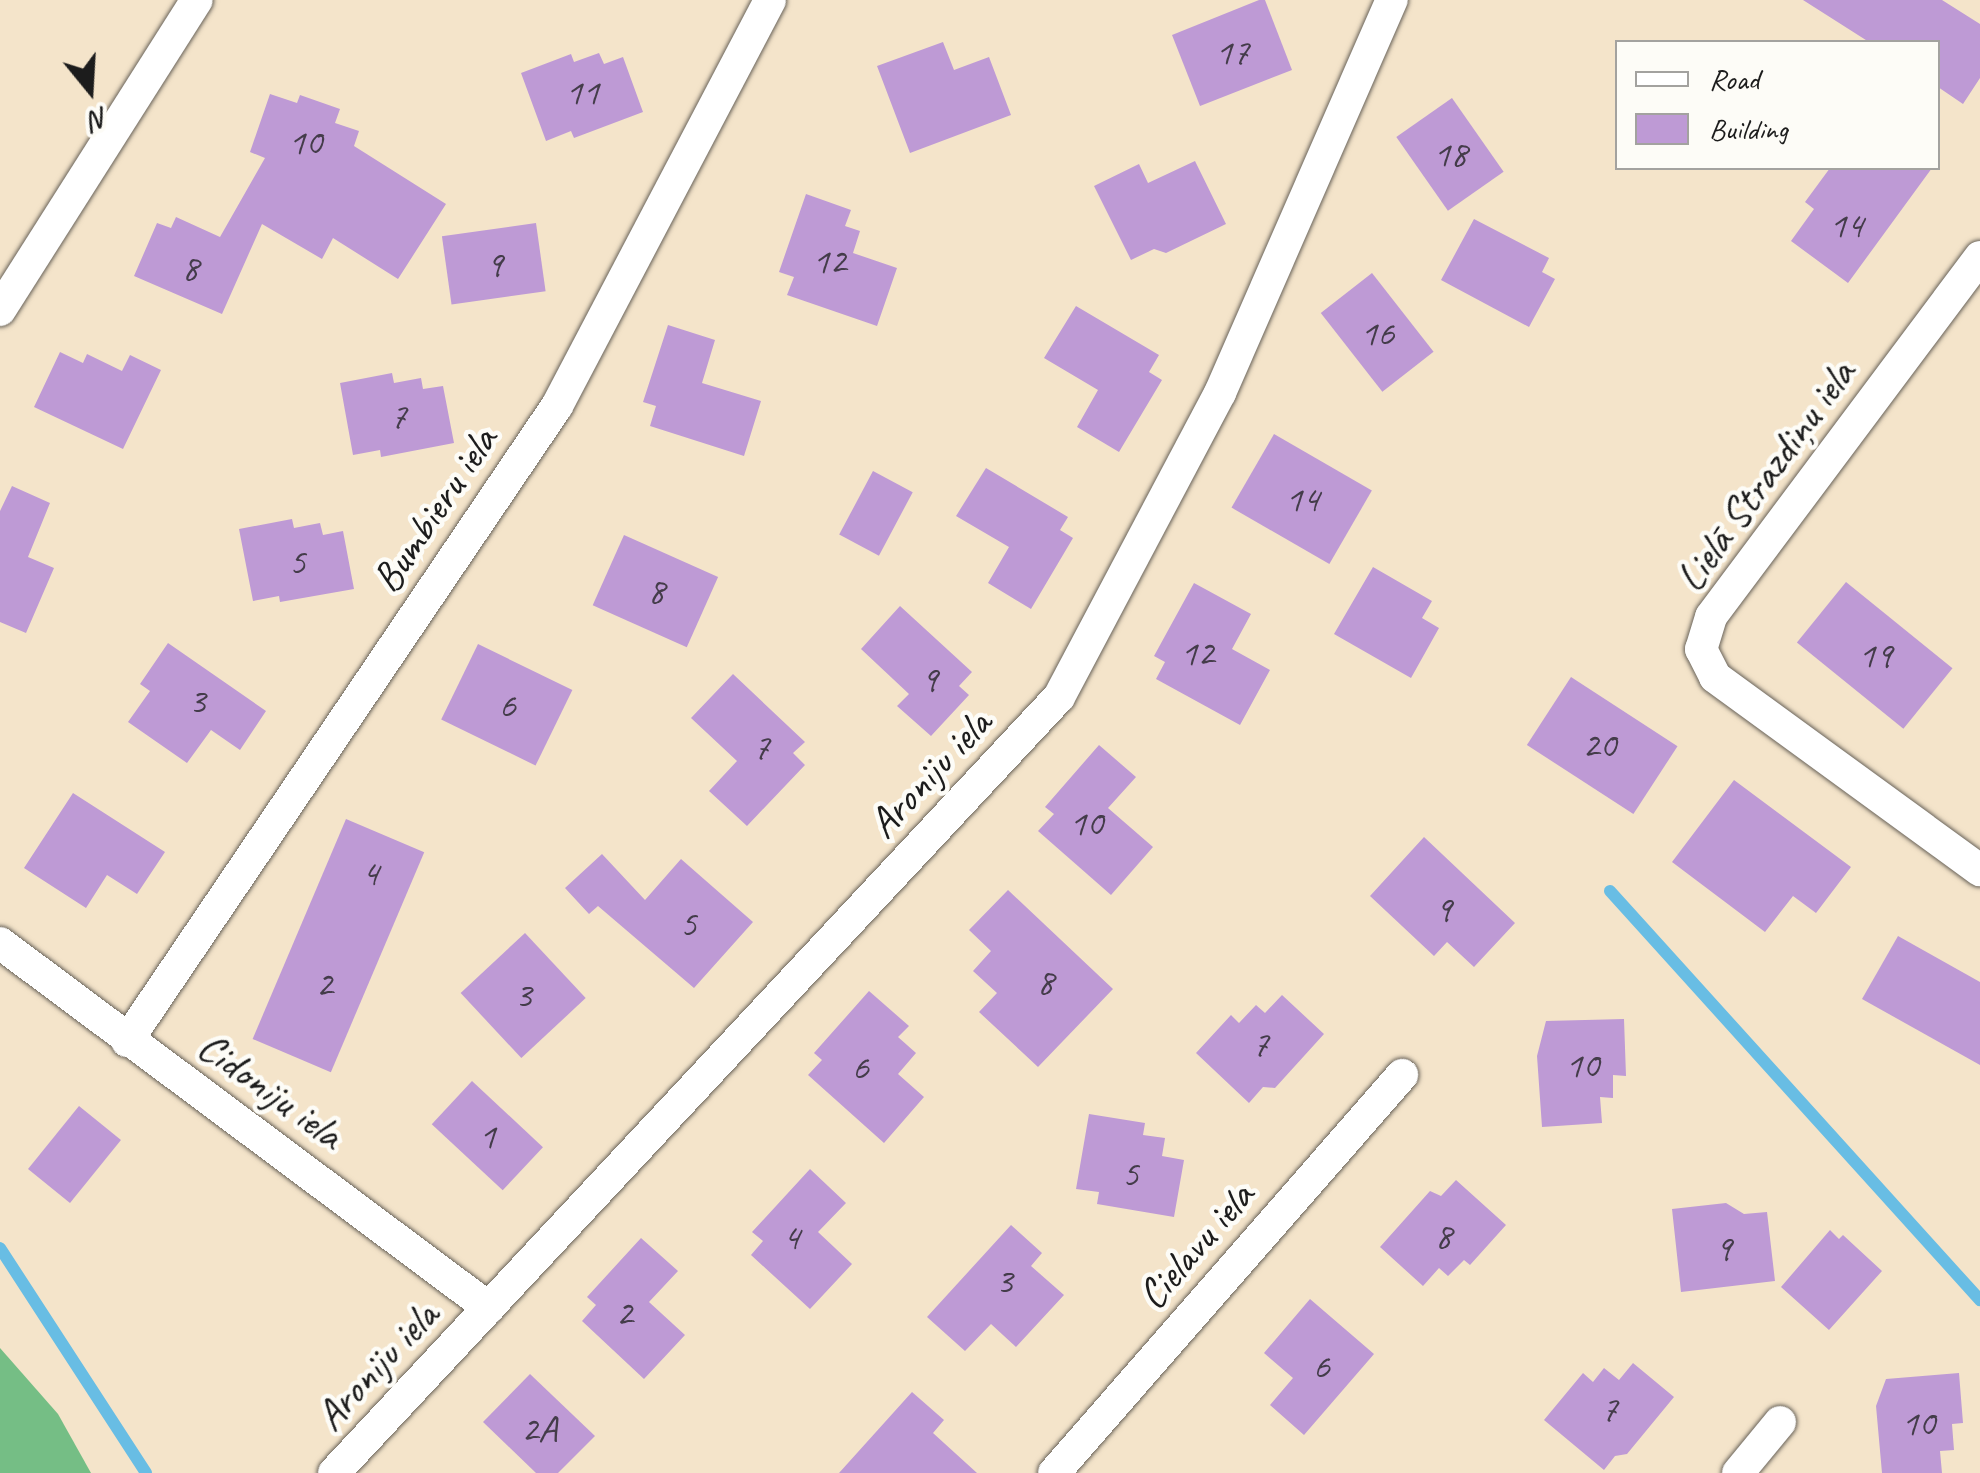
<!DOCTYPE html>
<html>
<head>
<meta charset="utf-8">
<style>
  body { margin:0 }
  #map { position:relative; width:1980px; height:1473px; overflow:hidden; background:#f4e4ca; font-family:Caveat,sans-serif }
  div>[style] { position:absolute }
  .forest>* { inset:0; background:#75be85 }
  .stream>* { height:12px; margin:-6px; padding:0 6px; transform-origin:6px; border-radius:6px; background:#68bde4 }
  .building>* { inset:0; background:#be9ad5; transform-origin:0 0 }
  .roads { filter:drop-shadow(0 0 2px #686259) drop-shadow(0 0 2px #686259) }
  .minor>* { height:32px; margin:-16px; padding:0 16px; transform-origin:16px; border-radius:16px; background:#fff }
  span { translate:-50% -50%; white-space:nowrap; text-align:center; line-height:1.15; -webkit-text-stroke:9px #fdfcf7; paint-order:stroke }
  .number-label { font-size:38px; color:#443c4a }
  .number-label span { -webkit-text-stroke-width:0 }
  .street-label { font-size:42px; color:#1c1c1c }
  .legend { position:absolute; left:1615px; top:40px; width:325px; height:130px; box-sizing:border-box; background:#fdfcf7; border:2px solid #a3a29f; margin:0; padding:12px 18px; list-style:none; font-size:30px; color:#1c1c1c }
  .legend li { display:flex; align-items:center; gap:20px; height:50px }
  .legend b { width:50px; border:2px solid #a3a29f }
  .north { position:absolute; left:40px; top:40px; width:100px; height:100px; -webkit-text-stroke:8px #fdfcf7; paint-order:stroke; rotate:162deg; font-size:28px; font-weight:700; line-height:40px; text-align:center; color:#1c1c1c }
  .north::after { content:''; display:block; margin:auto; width:35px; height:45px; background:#1c1c1c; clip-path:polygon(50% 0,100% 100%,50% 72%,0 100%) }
</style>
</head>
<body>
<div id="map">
  <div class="forest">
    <i style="clip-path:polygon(0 1348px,58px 1414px,91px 1473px,0 1473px)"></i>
  </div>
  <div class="stream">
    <i style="left:1610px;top:891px;width:552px;rotate:47.87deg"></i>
    <i style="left:0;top:1248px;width:268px;rotate:57deg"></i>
  </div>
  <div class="building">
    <i style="clip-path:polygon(1259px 0,1265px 0,1292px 70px,1200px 106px,1172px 35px)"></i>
    <i style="clip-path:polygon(1803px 0,1942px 0,1980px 24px,1980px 78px,1963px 104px,1938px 87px,1938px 42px,1869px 42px)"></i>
    <i style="clip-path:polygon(943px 42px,954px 70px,989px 57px,1011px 115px,910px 153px,877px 66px)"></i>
    <i style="clip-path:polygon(599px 53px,604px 64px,623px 57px,643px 112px,574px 138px,571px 131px,546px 141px,521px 73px,571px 54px,574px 62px)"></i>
    <i style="clip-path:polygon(270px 94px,297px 103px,300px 95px,340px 109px,335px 123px,359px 131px,354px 146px,446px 204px,398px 279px,333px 238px,322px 259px,262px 224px,222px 314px,134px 276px,157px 223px,171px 228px,176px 217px,220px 237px,265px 158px,250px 152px)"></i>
    <i style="left:1452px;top:98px;width:90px;height:68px;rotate:55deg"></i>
    <i style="clip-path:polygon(1195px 161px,1226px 224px,1166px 253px,1154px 249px,1131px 260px,1094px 186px,1139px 164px,1148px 183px)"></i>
    <i style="clip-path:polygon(1830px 168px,1932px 168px,1848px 283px,1791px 241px,1814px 209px,1805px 202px)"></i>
    <i style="clip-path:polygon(806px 194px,851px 210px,845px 226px,860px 231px,853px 253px,897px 268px,877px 326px,787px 295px,794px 277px,779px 272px)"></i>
    <i style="clip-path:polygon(1474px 219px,1549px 258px,1542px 272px,1555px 279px,1529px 327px,1441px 280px)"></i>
    <i style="left:536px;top:223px;width:69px;height:95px;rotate:82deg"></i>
    <i style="left:1372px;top:273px;width:100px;height:65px;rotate:52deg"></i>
    <i style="clip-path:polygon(1076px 306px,1159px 355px,1149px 372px,1162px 380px,1119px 452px,1077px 427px,1098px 390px,1044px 358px)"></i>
    <i style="clip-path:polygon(668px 325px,715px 340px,702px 383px,761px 401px,744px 456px,650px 426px,656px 406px,643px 402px)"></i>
    <i style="clip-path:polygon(60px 352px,83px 363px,87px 354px,122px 371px,130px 355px,161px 370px,123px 449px,34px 407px)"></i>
    <i style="clip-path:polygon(392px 373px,394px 383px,421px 378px,423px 389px,443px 386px,454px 443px,381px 457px,380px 450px,353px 455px,340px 383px)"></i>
    <i style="left:1274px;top:434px;width:113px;height:85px;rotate:30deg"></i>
    <i style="clip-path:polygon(986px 468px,1068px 517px,1060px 530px,1073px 538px,1031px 609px,988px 583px,1009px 547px,956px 516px)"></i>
    <i style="left:873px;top:471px;width:45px;height:72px;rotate:28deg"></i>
    <i style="clip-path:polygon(12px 486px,50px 503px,28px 557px,54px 568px,26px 633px,0 622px,0 511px)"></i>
    <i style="clip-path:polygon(292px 519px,294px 528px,320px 523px,323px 535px,343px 531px,354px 589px,280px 602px,279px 596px,253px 601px,239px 529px)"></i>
    <i style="left:624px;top:535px;width:103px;height:77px;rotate:24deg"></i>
    <i style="clip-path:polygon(1373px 567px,1432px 601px,1422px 618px,1439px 628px,1411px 678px,1334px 634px)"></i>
    <i style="left:1846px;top:582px;width:137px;height:78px;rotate:39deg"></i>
    <i style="clip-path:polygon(1194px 583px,1251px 614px,1232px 649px,1270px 670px,1240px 725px,1156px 679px,1165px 662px,1154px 656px)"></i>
    <i style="clip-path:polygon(900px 606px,972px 672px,959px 686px,969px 695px,931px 736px,897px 706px,909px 694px,861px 649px)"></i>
    <i style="clip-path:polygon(168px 643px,266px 711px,240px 750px,211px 730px,187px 763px,128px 722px,150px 691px,140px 684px)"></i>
    <i style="left:478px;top:644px;width:105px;height:84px;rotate:26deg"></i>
    <i style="clip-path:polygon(733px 674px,805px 742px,793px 753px,805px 765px,747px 826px,709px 791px,737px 761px,691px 718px)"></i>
    <i style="left:1571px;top:677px;width:127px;height:81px;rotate:33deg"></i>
    <i style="clip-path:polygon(1099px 745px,1136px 777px,1108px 808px,1153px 847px,1111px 895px,1038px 831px,1054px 814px,1045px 807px)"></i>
    <i style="clip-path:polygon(1734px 780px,1851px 867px,1816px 913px,1793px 896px,1765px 932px,1672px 862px)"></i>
    <i style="clip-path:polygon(73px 793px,165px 852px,137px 894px,107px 875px,86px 908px,24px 868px)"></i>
    <i style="left:346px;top:819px;width:85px;height:239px;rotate:23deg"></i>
    <i style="clip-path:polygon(1424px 837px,1515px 923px,1474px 967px,1447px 942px,1434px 956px,1370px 896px)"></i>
    <i style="clip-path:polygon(602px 854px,645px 900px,681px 859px,753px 922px,694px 988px,598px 906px,589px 914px,565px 888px)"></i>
    <i style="clip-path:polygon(1008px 890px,1113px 989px,1038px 1067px,979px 1012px,997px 993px,973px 971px,991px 951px,969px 930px)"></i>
    <i style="left:525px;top:933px;width:89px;height:88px;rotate:47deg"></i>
    <i style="clip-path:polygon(1898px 936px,1980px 982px,1980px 1065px,1862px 999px)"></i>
    <i style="clip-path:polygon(869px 991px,909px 1026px,898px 1037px,916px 1053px,898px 1074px,924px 1097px,884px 1143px,808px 1075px,822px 1060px,814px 1053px)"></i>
    <i style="clip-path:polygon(1282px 995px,1324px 1034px,1275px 1088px,1263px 1087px,1249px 1103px,1196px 1053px,1231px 1015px,1239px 1023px,1256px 1005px,1265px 1013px)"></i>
    <i style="clip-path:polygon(1624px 1019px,1626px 1076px,1613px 1075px,1613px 1098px,1600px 1097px,1602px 1123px,1542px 1127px,1537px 1056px,1546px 1021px)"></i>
    <i style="left:472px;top:1081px;width:97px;height:59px;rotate:43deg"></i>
    <i style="left:79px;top:1106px;width:54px;height:81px;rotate:39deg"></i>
    <i style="clip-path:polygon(1089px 1114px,1145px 1123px,1143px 1135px,1165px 1138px,1162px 1156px,1184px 1160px,1174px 1217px,1097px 1204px,1099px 1192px,1076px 1189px)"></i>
    <i style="clip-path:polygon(810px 1169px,846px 1203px,818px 1232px,852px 1264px,810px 1309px,751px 1255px,763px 1241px,752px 1232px)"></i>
    <i style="clip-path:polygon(1456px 1180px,1506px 1225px,1470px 1265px,1464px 1260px,1448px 1276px,1439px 1268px,1423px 1286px,1380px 1247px,1430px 1191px,1441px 1196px)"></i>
    <i style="clip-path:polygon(1726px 1203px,1744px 1214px,1767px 1212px,1775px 1281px,1681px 1292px,1672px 1209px)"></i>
    <i style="clip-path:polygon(1011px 1225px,1042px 1253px,1031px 1266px,1064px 1295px,1016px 1347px,991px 1324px,965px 1351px,927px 1317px)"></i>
    <i style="clip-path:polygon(1830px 1230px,1839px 1239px,1843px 1235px,1882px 1271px,1829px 1330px,1781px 1287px)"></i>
    <i style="clip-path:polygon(641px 1238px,678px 1271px,649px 1302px,685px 1335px,644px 1379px,582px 1321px,596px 1305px,587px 1297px)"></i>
    <i style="clip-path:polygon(1310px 1299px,1374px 1354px,1304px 1435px,1270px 1405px,1293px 1378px,1264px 1353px)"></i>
    <i style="clip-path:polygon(1633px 1363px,1674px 1397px,1627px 1454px,1615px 1456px,1604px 1470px,1544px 1420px,1583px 1373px,1593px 1382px,1604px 1368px,1619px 1380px)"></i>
    <i style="clip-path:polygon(1959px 1373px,1963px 1423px,1952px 1424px,1954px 1450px,1940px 1451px,1942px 1473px,1882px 1473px,1876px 1406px,1886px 1379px)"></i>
    <i style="clip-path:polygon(530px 1374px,595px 1436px,558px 1473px,536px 1473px,483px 1422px)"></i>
    <i style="clip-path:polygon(912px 1392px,944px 1420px,933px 1433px,977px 1473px,839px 1473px)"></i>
  </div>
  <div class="roads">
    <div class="minor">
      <i style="left:1980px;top:257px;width:449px;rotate:126.8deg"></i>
      <i style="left:1711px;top:617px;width:34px;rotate:107deg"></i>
      <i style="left:1701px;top:649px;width:31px;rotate:63deg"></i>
      <i style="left:1715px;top:677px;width:328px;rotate:36.1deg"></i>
      <i style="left:0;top:310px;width:367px;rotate:-57.6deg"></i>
      <i style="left:0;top:943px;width:610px;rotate:36.74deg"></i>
      <i style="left:127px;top:1041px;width:767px;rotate:-55.9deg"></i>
      <i style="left:557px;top:406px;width:458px;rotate:-62.3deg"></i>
      <i style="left:334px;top:1473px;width:1062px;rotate:-46.95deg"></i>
      <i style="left:1059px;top:697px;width:344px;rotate:-62.1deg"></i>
      <i style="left:1220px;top:393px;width:429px;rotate:-66.4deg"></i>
      <i style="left:1054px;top:1473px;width:529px;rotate:-48.83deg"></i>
      <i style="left:1738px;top:1473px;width:66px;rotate:-50.5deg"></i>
    </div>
  </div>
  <div class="number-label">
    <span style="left:1232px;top:52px">17</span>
    <span style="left:582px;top:92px">11</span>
    <span style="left:305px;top:142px">10</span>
    <span style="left:1450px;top:154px">18</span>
    <span style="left:1846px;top:225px">14</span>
    <span style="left:829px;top:261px">12</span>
    <span style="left:494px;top:264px">9</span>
    <span style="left:190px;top:268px">8</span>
    <span style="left:1377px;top:333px">16</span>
    <span style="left:398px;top:416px">7</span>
    <span style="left:1302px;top:499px">14</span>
    <span style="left:297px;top:562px">5</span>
    <span style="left:656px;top:591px">8</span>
    <span style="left:1197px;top:653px">12</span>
    <span style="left:1875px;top:655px">19</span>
    <span style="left:929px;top:679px">9</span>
    <span style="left:197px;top:701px">3</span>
    <span style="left:507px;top:705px">6</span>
    <span style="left:1599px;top:745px">20</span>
    <span style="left:761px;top:747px">7</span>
    <span style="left:1086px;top:823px">10</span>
    <span style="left:370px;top:873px">4</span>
    <span style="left:1443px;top:909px">9</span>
    <span style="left:688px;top:924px">5</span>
    <span style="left:1045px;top:982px">8</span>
    <span style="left:324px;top:984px">2</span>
    <span style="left:523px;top:995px">3</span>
    <span style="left:1260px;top:1044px">7</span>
    <span style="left:1582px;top:1065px">10</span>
    <span style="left:860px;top:1067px">6</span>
    <span style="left:487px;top:1136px">1</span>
    <span style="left:1130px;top:1174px">5</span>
    <span style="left:1443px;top:1236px">8</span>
    <span style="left:791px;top:1237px">4</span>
    <span style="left:1723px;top:1248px">9</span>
    <span style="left:1004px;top:1281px">3</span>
    <span style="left:624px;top:1313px">2</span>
    <span style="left:1321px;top:1366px">6</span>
    <span style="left:1609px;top:1409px">7</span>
    <span style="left:1918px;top:1423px">10</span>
    <span style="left:539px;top:1429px">2A</span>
  </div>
  <div class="street-label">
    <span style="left:1766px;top:476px;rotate:-54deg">Lielā Strazdiņu iela</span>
    <span style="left:435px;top:510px;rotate:-56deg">Bumbieru iela</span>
    <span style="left:930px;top:774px;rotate:-47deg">Aroniju iela</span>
    <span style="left:270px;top:1091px;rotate:36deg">Cidoniju iela</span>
    <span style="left:1196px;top:1246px;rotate:-49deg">Cielavu iela</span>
    <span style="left:377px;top:1366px;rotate:-47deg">Aroniju iela</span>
  </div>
  <ul class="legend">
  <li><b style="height:12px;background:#fff"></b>Road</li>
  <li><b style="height:28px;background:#be9ad5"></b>Building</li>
  </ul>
  <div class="north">N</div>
</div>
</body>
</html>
